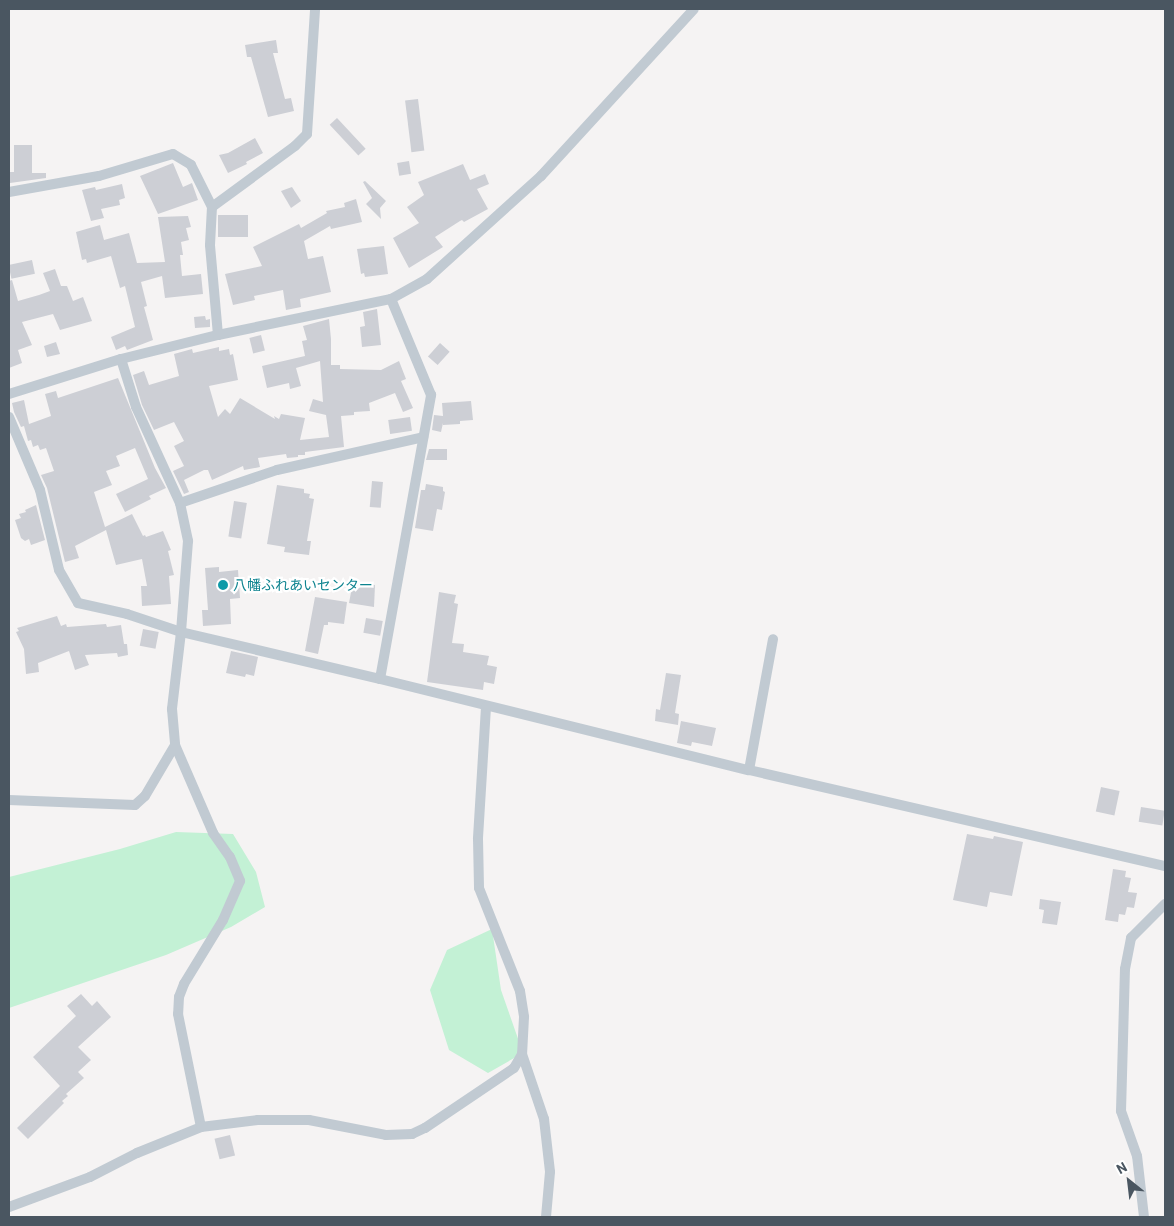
<!DOCTYPE html>
<html>
<head>
<meta charset="utf-8">
<style>
  body { margin:0 }
  #map { position:relative; width:1174px; height:1226px; overflow:hidden; background:#f5f3f3; font-family:Barlow,"Noto Sans JP",sans-serif }
  div>[style] { position:absolute }
  .green>* { inset:0; background:#c3f1d5 }
  .building>* { inset:0; background:#cdcfd5; transform-origin:0 0 }
  .street>* { height:10px; margin:-5px; padding:0 5px; transform-origin:5px; border-radius:5px; background:#c1cad2 }
  .dots>* { width:14px; height:14px; translate:-50% -50%; box-sizing:border-box; border:2px solid #fff; border-radius:50% }
  span { translate:-50% -50%; white-space:nowrap; text-align:center; line-height:1.15; -webkit-text-stroke:4.5px #fff; paint-order:stroke }
  .culture-label { font-size:14px; color:#0d838f }
  .left { translate:0 -50%; text-align:left }
  .frame { position:absolute; inset:0; border:10px solid #4a5661; pointer-events:none }
  .north { position:absolute; left:1104px; top:1156px; width:50px; height:50px; -webkit-text-stroke:4px #fff; paint-order:stroke; rotate:331deg; font-size:14px; font-weight:700; line-height:20px; text-align:center; color:#4a5661 }
  .north::after { content:''; display:block; margin:auto; width:18px; height:22px; background:#4a5661; clip-path:polygon(50% 0,100% 100%,50% 72%,0 100%) }
</style>
</head>
<body>
<div id="map">
  <div class="green">
    <i style="clip-path:polygon(176px 832px,233px 834px,256px 872px,265px 907px,231px 927px,166px 955px,9px 1008px,9px 877px,120px 849px)"></i>
    <i style="clip-path:polygon(492px 929px,501px 990px,523px 1053px,488px 1073px,449px 1050px,430px 990px,447px 950px)"></i>
  </div>
  <div class="building">
    <i style="clip-path:polygon(276px 40px,278px 53px,273px 53px,285px 99px,291px 98px,294px 111px,268px 117px,251px 57px,247px 57px,245px 45px)"></i>
    <i style="left:418px;top:99px;width:52px;height:13px;rotate:83deg"></i>
    <i style="left:337px;top:118px;width:42px;height:10px;rotate:47deg"></i>
    <i style="clip-path:polygon(255px 138px,263px 153px,246px 162px,247px 164px,228px 173px,219px 155px,228px 153px)"></i>
    <i style="clip-path:polygon(14px 145px,32px 145px,32px 173px,46px 173px,46px 178px,10px 183px,10px 172px,14px 172px)"></i>
    <i style="left:409px;top:161px;width:13px;height:12px;rotate:81deg"></i>
    <i style="clip-path:polygon(173px 163px,183px 187px,192px 183px,198px 200px,158px 214px,140px 176px)"></i>
    <i style="clip-path:polygon(463px 164px,470px 180px,485px 174px,489px 184px,477px 189px,488px 209px,464px 222px,462px 220px,460px 221px,435px 237px,443px 247px,409px 268px,393px 238px,419px 223px,407px 207px,424px 195px,418px 182px)"></i>
    <i style="clip-path:polygon(365px 181px,386px 201px,380px 208px,381px 219px,366px 204px,372px 198px,363px 182px)"></i>
    <i style="clip-path:polygon(122px 184px,125px 198px,119px 200px,120px 205px,101px 209px,104px 218px,91px 221px,82px 190px,95px 187px,96px 190px)"></i>
    <i style="clip-path:polygon(292px 187px,301px 201px,291px 208px,281px 191px)"></i>
    <i style="clip-path:polygon(356px 199px,362px 222px,331px 229px,330px 226px,304px 241px,308px 259px,323px 256px,331px 292px,300px 299px,301px 307px,286px 310px,283px 290px,254px 296px,255px 300px,233px 305px,225px 274px,262px 266px,253px 247px,299px 224px,301px 228px,327px 213px,326px 211px,345px 207px,344px 203px)"></i>
    <i style="left:248px;top:215px;width:22px;height:30px;rotate:90deg"></i>
    <i style="clip-path:polygon(188px 216px,191px 227px,186px 228px,189px 240px,181px 242px,183px 255px,180px 255px,182px 276px,201px 274px,203px 294px,165px 298px,162px 276px,141px 282px,147px 306px,144px 307px,153px 340px,127px 350px,125px 346px,116px 350px,111px 337px,135px 327px,125px 286px,120px 288px,111px 256px,87px 263px,86px 259px,82px 260px,76px 232px,100px 225px,104px 240px,129px 233px,137px 263px,165px 262px,158px 217px)"></i>
    <i style="clip-path:polygon(384px 246px,388px 274px,365px 277px,364px 273px,361px 274px,357px 249px)"></i>
    <i style="left:32px;top:260px;width:14px;height:24px;rotate:78deg"></i>
    <i style="clip-path:polygon(55px 269px,61px 286px,67px 286px,73px 301px,83px 297px,92px 321px,60px 330px,53px 314px,22px 322px,32px 345px,18px 350px,22px 363px,9px 368px,9px 281px,12px 280px,18px 301px,39px 295px,50px 291px,43px 273px)"></i>
    <i style="clip-path:polygon(377px 309px,381px 345px,362px 347px,360px 327px,365px 326px,363px 312px)"></i>
    <i style="clip-path:polygon(205px 316px,206px 320px,210px 319px,210px 327px,195px 328px,194px 317px)"></i>
    <i style="clip-path:polygon(329px 319px,331px 339px,331px 365px,340px 365px,340px 369px,381px 370px,399px 361px,406px 379px,401px 381px,413px 408px,403px 412px,395px 393px,369px 403px,370px 411px,354px 412px,354px 415px,341px 416px,344px 447px,305px 452px,305px 455px,298px 455px,298px 457px,287px 458px,286px 454px,258px 458px,260px 467px,244px 470px,243px 466px,212px 480px,208px 470px,204px 470px,184px 480px,189px 492px,184px 494px,173px 471px,184px 466px,174px 446px,184px 441px,174px 422px,154px 430px,142px 405px,133px 375px,144px 371px,149px 385px,179px 376px,174px 354px,192px 349px,193px 353px,219px 347px,219px 351px,229px 349px,230px 355px,233px 354px,238px 380px,209px 386px,218px 417px,225px 409px,230px 414px,240px 398px,275px 419px,274px 416px,279px 419px,281px 414px,305px 418px,300px 440px,329px 437px,326px 415px,309px 411px,313px 399px,323px 402px,320px 361px,296px 368px,301px 386px,290px 389px,289px 383px,267px 388px,262px 366px,305px 356px,302px 341px,307px 340px,303px 326px)"></i>
    <i style="left:261px;top:335px;width:16px;height:12px;rotate:76deg"></i>
    <i style="clip-path:polygon(56px 342px,60px 354px,47px 357px,44px 346px)"></i>
    <i style="left:440px;top:343px;width:13px;height:18px;rotate:42deg"></i>
    <i style="clip-path:polygon(118px 378px,155px 468px,166px 488px,149px 496px,151px 499px,125px 512px,116px 494px,148px 479px,135px 448px,116px 456px,120px 466px,106px 471px,112px 485px,94px 492px,105px 527px,132px 514px,143px 536px,145px 535px,146px 537px,163px 531px,171px 550px,168px 551px,174px 575px,169px 576px,171px 604px,142px 606px,141px 586px,147px 586px,142px 559px,116px 565px,106px 530px,75px 546px,79px 558px,65px 562px,47px 488px,41px 475px,54px 471px,46px 448px,40px 450px,38px 445px,33px 447px,31px 440px,28px 441px,24px 426px,21px 427px,14px 412px,12px 403px,24px 400px,29px 424px,51px 416px,45px 394px,56px 391px,58px 398px)"></i>
    <i style="clip-path:polygon(471px 401px,473px 420px,460px 421px,460px 424px,443px 425px,443px 423px,441px 432px,432px 430px,434px 415px,443px 416px,442px 403px)"></i>
    <i style="left:410px;top:417px;width:14px;height:22px;rotate:82deg"></i>
    <i style="clip-path:polygon(429px 449px,447px 449px,447px 460px,426px 460px)"></i>
    <i style="left:372px;top:481px;width:11px;height:26px;rotate:5deg"></i>
    <i style="clip-path:polygon(426px 484px,443px 487px,443px 491px,445px 492px,442px 510px,437px 509px,433px 531px,415px 528px,421px 490px,425px 490px)"></i>
    <i style="clip-path:polygon(277px 485px,304px 489px,304px 493px,310px 494px,309px 498px,314px 499px,307px 541px,311px 541px,309px 555px,284px 552px,285px 547px,267px 544px)"></i>
    <i style="left:234px;top:501px;width:13px;height:36px;rotate:9deg"></i>
    <i style="clip-path:polygon(36px 505px,45px 540px,31px 545px,29px 539px,25px 541px,21px 538px,15px 520px,21px 518px,19px 514px,26px 512px,25px 510px)"></i>
    <i style="clip-path:polygon(219px 567px,219px 572px,238px 570px,240px 598px,230px 599px,231px 624px,203px 626px,202px 610px,208px 610px,205px 568px)"></i>
    <i style="clip-path:polygon(353px 582px,375px 585px,374px 607px,349px 603px)"></i>
    <i style="clip-path:polygon(439px 592px,456px 595px,454px 603px,458px 604px,452px 643px,464px 644px,463px 652px,489px 656px,487px 665px,497px 667px,494px 684px,484px 682px,483px 690px,427px 682px)"></i>
    <i style="clip-path:polygon(315px 597px,347px 602px,344px 624px,328px 622px,328px 625px,324px 625px,318px 654px,305px 651px)"></i>
    <i style="clip-path:polygon(57px 616px,61px 626px,66px 624px,67px 627px,106px 624px,107px 627px,121px 625px,124px 644px,127px 644px,128px 655px,118px 657px,117px 653px,85px 655px,89px 665px,75px 670px,69px 651px,38px 663px,39px 672px,26px 674px,24px 649px,16px 632px,19px 631px,17px 628px)"></i>
    <i style="left:366px;top:618px;width:17px;height:15px;rotate:10deg"></i>
    <i style="left:143px;top:629px;width:16px;height:17px;rotate:11deg"></i>
    <i style="clip-path:polygon(231px 651px,258px 657px,254px 676px,246px 674px,245px 677px,226px 673px)"></i>
    <i style="clip-path:polygon(666px 673px,681px 675px,675px 713px,679px 714px,678px 725px,655px 721px,656px 709px,660px 710px)"></i>
    <i style="clip-path:polygon(681px 721px,716px 728px,712px 746px,692px 742px,691px 746px,677px 743px)"></i>
    <i style="left:1101px;top:787px;width:19px;height:25px;rotate:12deg"></i>
    <i style="left:1141px;top:807px;width:24px;height:15px;rotate:9deg"></i>
    <i style="clip-path:polygon(967px 834px,993px 839px,994px 836px,1023px 842px,1012px 896px,990px 892px,987px 907px,953px 900px)"></i>
    <i style="clip-path:polygon(1113px 869px,1126px 871px,1125px 877px,1131px 878px,1128px 892px,1137px 893px,1134px 908px,1127px 907px,1125px 915px,1119px 914px,1118px 922px,1105px 920px)"></i>
    <i style="clip-path:polygon(1040px 899px,1061px 902px,1057px 925px,1042px 923px,1044px 910px,1039px 909px)"></i>
    <i style="clip-path:polygon(81px 994px,92px 1006px,97px 1001px,111px 1017px,78px 1047px,91px 1060px,78px 1072px,84px 1078px,66px 1094px,68px 1096px,62px 1101px,64px 1103px,28px 1139px,17px 1128px,60px 1086px,33px 1057px,76px 1016px,67px 1006px)"></i>
    <i style="left:230px;top:1135px;width:21px;height:16px;rotate:76deg"></i>
  </div>
  <div class="street">
    <i style="left:9px;top:192px;width:91px;rotate:-10.1deg"></i>
    <i style="left:99px;top:176px;width:77px;rotate:-16.6deg"></i>
    <i style="left:173px;top:154px;width:21px;rotate:31deg"></i>
    <i style="left:191px;top:165px;width:47px;rotate:63.4deg"></i>
    <i style="left:218px;top:335px;width:90px;rotate:-95.1deg"></i>
    <i style="left:210px;top:245px;width:38px;rotate:-87deg"></i>
    <i style="left:212px;top:207px;width:103px;rotate:-36.3deg"></i>
    <i style="left:295px;top:146px;width:17px;rotate:-45deg"></i>
    <i style="left:307px;top:134px;width:125px;rotate:-86.3deg"></i>
    <i style="left:121px;top:359px;width:50px;rotate:72.6deg"></i>
    <i style="left:136px;top:407px;width:106px;rotate:65.4deg"></i>
    <i style="left:180px;top:503px;width:39px;rotate:78deg"></i>
    <i style="left:188px;top:541px;width:91px;rotate:94.4deg"></i>
    <i style="left:181px;top:632px;width:78px;rotate:96.7deg"></i>
    <i style="left:172px;top:709px;width:36px;rotate:85deg"></i>
    <i style="left:175px;top:745px;width:96px;rotate:66.6deg"></i>
    <i style="left:213px;top:833px;width:29px;rotate:55deg"></i>
    <i style="left:230px;top:857px;width:26px;rotate:67deg"></i>
    <i style="left:240px;top:881px;width:43px;rotate:113.6deg"></i>
    <i style="left:223px;top:920px;width:75px;rotate:121.4deg"></i>
    <i style="left:184px;top:984px;width:14px;rotate:111deg"></i>
    <i style="left:179px;top:997px;width:17px;rotate:93deg"></i>
    <i style="left:178px;top:1014px;width:115px;rotate:78.5deg"></i>
    <i style="left:9px;top:394px;width:117px;rotate:-17.4deg"></i>
    <i style="left:121px;top:359px;width:100px;rotate:-13.9deg"></i>
    <i style="left:218px;top:335px;width:177px;rotate:-11.8deg"></i>
    <i style="left:391px;top:299px;width:41px;rotate:-29.1deg"></i>
    <i style="left:427px;top:279px;width:154px;rotate:-42.1deg"></i>
    <i style="left:541px;top:176px;width:226px;rotate:-47.5deg"></i>
    <i style="left:9px;top:417px;width:79px;rotate:67deg"></i>
    <i style="left:40px;top:490px;width:82px;rotate:76.6deg"></i>
    <i style="left:59px;top:570px;width:38px;rotate:60deg"></i>
    <i style="left:78px;top:603px;width:50px;rotate:12.7deg"></i>
    <i style="left:127px;top:614px;width:57px;rotate:18.4deg"></i>
    <i style="left:181px;top:632px;width:204px;rotate:13.3deg"></i>
    <i style="left:380px;top:679px;width:380px;rotate:13.9deg"></i>
    <i style="left:749px;top:770px;width:427px;rotate:13deg"></i>
    <i style="left:180px;top:503px;width:102px;rotate:-18.8deg"></i>
    <i style="left:277px;top:470px;width:150px;rotate:-12.7deg"></i>
    <i style="left:380px;top:679px;width:289px;rotate:-79.8deg"></i>
    <i style="left:431px;top:395px;width:104px;rotate:-112.6deg"></i>
    <i style="left:486px;top:707px;width:132px;rotate:93.5deg"></i>
    <i style="left:478px;top:839px;width:49px;rotate:88.8deg"></i>
    <i style="left:479px;top:888px;width:111px;rotate:68.3deg"></i>
    <i style="left:520px;top:991px;width:26px;rotate:81deg"></i>
    <i style="left:524px;top:1017px;width:37px;rotate:93deg"></i>
    <i style="left:522px;top:1054px;width:69px;rotate:71.3deg"></i>
    <i style="left:544px;top:1119px;width:53px;rotate:83.5deg"></i>
    <i style="left:550px;top:1172px;width:45px;rotate:95.1deg"></i>
    <i style="left:749px;top:770px;width:133px;rotate:-79.6deg"></i>
    <i style="left:9px;top:800px;width:126px;rotate:2.3deg"></i>
    <i style="left:135px;top:805px;width:13px;rotate:-42deg"></i>
    <i style="left:145px;top:796px;width:59px;rotate:-59.5deg"></i>
    <i style="left:9px;top:1207px;width:86px;rotate:-20.3deg"></i>
    <i style="left:90px;top:1177px;width:53px;rotate:-27.1deg"></i>
    <i style="left:137px;top:1153px;width:69px;rotate:-22.1deg"></i>
    <i style="left:201px;top:1127px;width:57px;rotate:-7deg"></i>
    <i style="left:258px;top:1120px;width:51px"></i>
    <i style="left:309px;top:1120px;width:78px;rotate:11deg"></i>
    <i style="left:386px;top:1135px;width:26px;rotate:-2deg"></i>
    <i style="left:412px;top:1134px;width:14px;rotate:-25deg"></i>
    <i style="left:425px;top:1128px;width:107px;rotate:-34deg"></i>
    <i style="left:514px;top:1068px;width:16px;rotate:-60deg"></i>
    <i style="left:1144px;top:1217px;width:61px;rotate:-96.5deg"></i>
    <i style="left:1137px;top:1156px;width:48px;rotate:-109.6deg"></i>
    <i style="left:1121px;top:1111px;width:142px;rotate:-88.4deg"></i>
    <i style="left:1125px;top:969px;width:32px;rotate:-79deg"></i>
    <i style="left:1131px;top:938px;width:48px;rotate:-45deg"></i>
  </div>
  <div class="dots">
    <i style="left:223px;top:585px;background:#0f9aa8"></i>
  </div>
  <div class="culture-label">
    <span class="left" style="left:233px;top:585px">八幡ふれあいセンター</span>
  </div>
  <div class="frame"></div>
  <div class="north">N</div>
</div>
</body>
</html>
